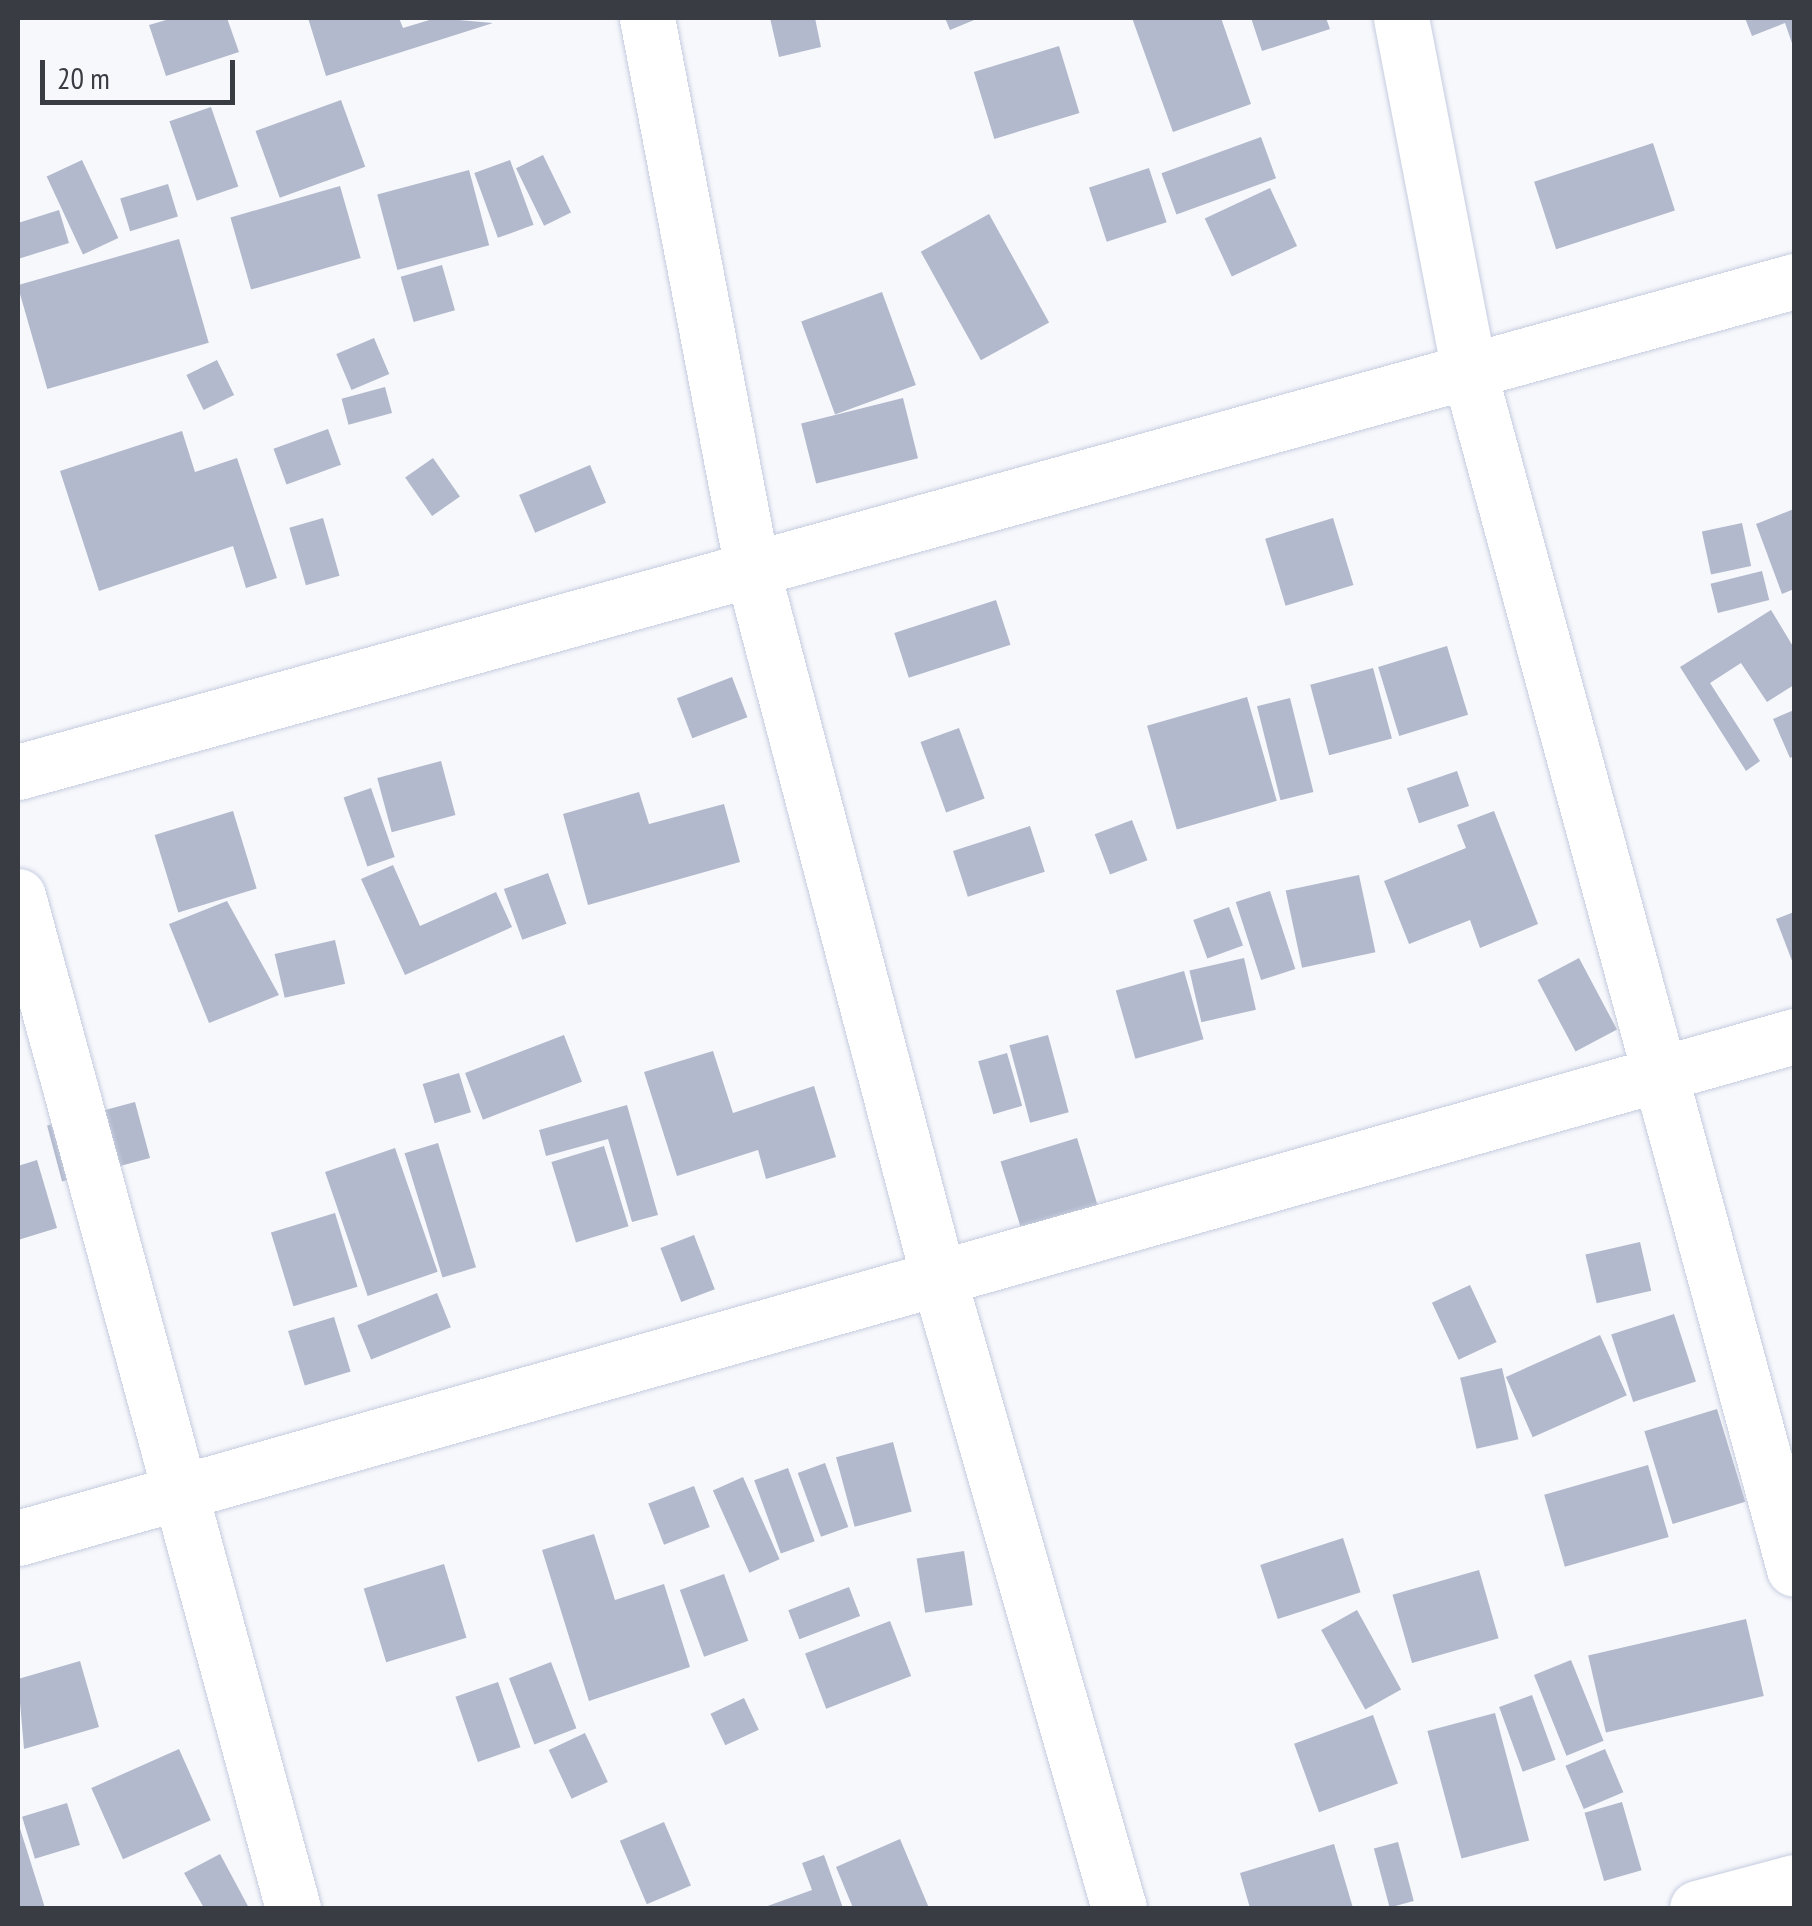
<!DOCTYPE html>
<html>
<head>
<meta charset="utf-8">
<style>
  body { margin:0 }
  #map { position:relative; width:1812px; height:1926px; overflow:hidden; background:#f7f8fc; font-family:"PT Sans Narrow",sans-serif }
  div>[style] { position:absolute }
  .building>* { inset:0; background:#b2b9cc; transform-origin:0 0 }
  .roads { filter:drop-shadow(0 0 2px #c5ccdf) drop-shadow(0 0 2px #c5ccdf) }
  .minor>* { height:55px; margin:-27.5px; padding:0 27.5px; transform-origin:27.5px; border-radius:27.5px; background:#fff }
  span { translate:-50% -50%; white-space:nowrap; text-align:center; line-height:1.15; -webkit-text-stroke:8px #f7f8fc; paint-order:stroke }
  .frame { position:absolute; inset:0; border:20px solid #3a3c44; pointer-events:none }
  .scale { position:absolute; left:40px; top:60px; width:195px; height:45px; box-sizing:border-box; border:5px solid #3a3c44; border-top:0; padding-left:12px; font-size:30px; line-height:35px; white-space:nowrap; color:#3a3c44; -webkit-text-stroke:8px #f7f8fc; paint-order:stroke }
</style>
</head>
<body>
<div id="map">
  <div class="building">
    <i style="clip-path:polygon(173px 18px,227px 18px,239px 52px,166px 76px,149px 25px)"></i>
    <i style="clip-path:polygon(308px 18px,399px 18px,403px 28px,436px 18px,493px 23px,326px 76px)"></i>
    <i style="clip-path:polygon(770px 18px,815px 18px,821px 47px,779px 57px)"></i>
    <i style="clip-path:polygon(945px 18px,979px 18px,950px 30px)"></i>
    <i style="clip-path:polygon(1132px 18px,1221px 18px,1251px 104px,1173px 132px)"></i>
    <i style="clip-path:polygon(1251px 18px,1326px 18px,1330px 29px,1262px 51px)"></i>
    <i style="clip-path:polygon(1745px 18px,1794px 18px,1794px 49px,1785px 23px,1752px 36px)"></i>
    <i style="left:1059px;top:46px;width:70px;height:89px;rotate:73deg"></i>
    <i style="left:341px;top:100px;width:71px;height:91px;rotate:70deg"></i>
    <i style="left:211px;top:107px;width:84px;height:44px;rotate:71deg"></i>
    <i style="left:1261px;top:137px;width:44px;height:106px;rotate:70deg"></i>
    <i style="left:1653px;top:143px;width:71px;height:125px;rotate:72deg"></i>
    <i style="left:543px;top:155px;width:64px;height:30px;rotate:64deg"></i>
    <i style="left:82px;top:160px;width:86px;height:39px;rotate:65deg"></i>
    <i style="left:510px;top:160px;width:69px;height:38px;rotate:70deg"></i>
    <i style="left:1149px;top:168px;width:57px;height:63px;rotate:72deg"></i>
    <i style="left:469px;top:170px;width:78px;height:95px;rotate:75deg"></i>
    <i style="left:168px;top:184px;width:34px;height:50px;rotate:73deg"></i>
    <i style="left:340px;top:186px;width:75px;height:114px;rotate:74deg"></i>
    <i style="left:1270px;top:188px;width:64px;height:72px;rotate:65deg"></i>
    <i style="clip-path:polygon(59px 210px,69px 243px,18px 259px,18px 223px)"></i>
    <i style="left:989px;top:214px;width:124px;height:78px;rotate:61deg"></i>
    <i style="left:179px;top:239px;width:108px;height:168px;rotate:74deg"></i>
    <i style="left:442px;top:265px;width:47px;height:43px;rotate:74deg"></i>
    <i style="left:882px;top:292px;width:99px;height:86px;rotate:70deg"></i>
    <i style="left:374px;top:338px;width:39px;height:41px;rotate:67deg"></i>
    <i style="left:217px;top:360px;width:39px;height:34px;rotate:64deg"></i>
    <i style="left:385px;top:387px;width:27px;height:45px;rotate:75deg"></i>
    <i style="left:903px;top:398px;width:62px;height:105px;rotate:76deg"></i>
    <i style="left:328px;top:429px;width:38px;height:58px;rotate:70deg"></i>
    <i style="clip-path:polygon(182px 431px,195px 472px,237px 458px,277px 578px,246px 588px,233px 546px,99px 591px,60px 471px)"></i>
    <i style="left:433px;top:458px;width:47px;height:34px;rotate:55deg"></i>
    <i style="left:590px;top:465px;width:41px;height:77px;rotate:67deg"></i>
    <i style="clip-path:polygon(1794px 509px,1794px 589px,1782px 594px,1756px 524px)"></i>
    <i style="left:323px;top:518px;width:60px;height:35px;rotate:74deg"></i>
    <i style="left:1333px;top:518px;width:70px;height:71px;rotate:73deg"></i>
    <i style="left:1742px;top:523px;width:44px;height:41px;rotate:78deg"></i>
    <i style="left:1762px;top:571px;width:30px;height:53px;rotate:76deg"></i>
    <i style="left:996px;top:600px;width:47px;height:107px;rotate:72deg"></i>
    <i style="clip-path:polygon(1771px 610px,1794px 648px,1794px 685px,1767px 702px,1741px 663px,1710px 683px,1760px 761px,1746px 771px,1680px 667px)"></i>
    <i style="left:1447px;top:646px;width:72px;height:72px;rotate:73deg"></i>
    <i style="left:1373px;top:668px;width:73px;height:65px;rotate:75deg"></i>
    <i style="left:732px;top:677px;width:43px;height:59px;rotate:69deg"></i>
    <i style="left:1247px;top:697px;width:108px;height:104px;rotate:74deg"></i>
    <i style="left:1290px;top:698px;width:97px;height:34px;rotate:76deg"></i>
    <i style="clip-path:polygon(1794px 710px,1794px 756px,1790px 758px,1773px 719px)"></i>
    <i style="left:959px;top:728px;width:75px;height:41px;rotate:70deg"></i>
    <i style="left:441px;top:761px;width:56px;height:66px;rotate:75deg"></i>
    <i style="left:1457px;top:771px;width:37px;height:53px;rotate:71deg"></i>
    <i style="left:371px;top:788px;width:73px;height:29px;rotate:71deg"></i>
    <i style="clip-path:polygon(639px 792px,649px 824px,724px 804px,740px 862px,588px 905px,563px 814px)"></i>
    <i style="left:233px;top:811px;width:81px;height:82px;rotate:73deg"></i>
    <i style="clip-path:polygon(1494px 811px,1538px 924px,1480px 948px,1470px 920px,1409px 944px,1384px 881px,1466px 848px,1457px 825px)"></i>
    <i style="left:1132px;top:820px;width:43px;height:40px;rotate:69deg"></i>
    <i style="left:1030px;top:826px;width:48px;height:81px;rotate:72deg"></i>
    <i style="clip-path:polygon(393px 865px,420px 926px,496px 892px,512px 927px,405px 975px,361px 879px)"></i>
    <i style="left:548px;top:873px;width:54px;height:47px;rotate:70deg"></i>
    <i style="left:1359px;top:875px;width:79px;height:75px;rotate:78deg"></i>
    <i style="left:1270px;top:891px;width:82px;height:36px;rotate:72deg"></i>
    <i style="clip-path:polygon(227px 901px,279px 995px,209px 1023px,169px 924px)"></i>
    <i style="left:1229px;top:907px;width:41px;height:38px;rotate:70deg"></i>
    <i style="clip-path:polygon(1794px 912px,1794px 966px,1776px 919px)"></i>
    <i style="left:335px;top:940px;width:45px;height:62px;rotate:77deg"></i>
    <i style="left:1244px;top:958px;width:53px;height:56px;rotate:77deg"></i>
    <i style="left:1579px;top:958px;width:81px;height:47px;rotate:62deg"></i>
    <i style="left:1184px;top:971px;width:71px;height:71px;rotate:74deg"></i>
    <i style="left:564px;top:1035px;width:50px;height:106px;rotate:69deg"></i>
    <i style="left:1048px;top:1035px;width:80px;height:40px;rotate:75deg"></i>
    <i style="clip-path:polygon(713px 1051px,733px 1113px,814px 1086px,836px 1157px,766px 1179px,758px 1150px,677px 1176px,644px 1072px)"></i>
    <i style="left:1007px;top:1053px;width:55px;height:30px;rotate:74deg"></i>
    <i style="left:459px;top:1073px;width:41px;height:38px;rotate:73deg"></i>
    <i style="left:135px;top:1102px;width:58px;height:91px;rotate:75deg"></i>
    <i style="clip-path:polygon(627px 1105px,658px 1215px,632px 1222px,608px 1139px,546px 1156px,539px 1130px)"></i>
    <i style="left:1077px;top:1138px;width:84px;height:80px;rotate:73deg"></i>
    <i style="left:438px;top:1143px;width:130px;height:35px;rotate:73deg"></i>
    <i style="left:604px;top:1146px;width:84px;height:55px;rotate:73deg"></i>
    <i style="left:395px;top:1148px;width:131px;height:74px;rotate:71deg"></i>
    <i style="clip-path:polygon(37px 1160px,57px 1228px,18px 1240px,18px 1166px)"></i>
    <i style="left:335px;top:1213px;width:77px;height:67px;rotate:73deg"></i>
    <i style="left:694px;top:1235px;width:58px;height:36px;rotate:69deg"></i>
    <i style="left:1640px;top:1242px;width:50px;height:56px;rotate:77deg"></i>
    <i style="left:1470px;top:1285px;width:63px;height:42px;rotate:65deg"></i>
    <i style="left:437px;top:1293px;width:37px;height:86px;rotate:68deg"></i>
    <i style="left:1674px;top:1314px;width:71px;height:66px;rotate:72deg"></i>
    <i style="left:334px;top:1317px;width:57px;height:48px;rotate:73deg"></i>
    <i style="left:1600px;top:1335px;width:66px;height:103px;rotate:66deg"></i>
    <i style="left:1502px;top:1368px;width:73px;height:43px;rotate:77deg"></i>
    <i style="left:1717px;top:1409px;width:97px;height:76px;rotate:73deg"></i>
    <i style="left:893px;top:1442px;width:72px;height:59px;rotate:75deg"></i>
    <i style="left:825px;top:1463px;width:68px;height:29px;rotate:70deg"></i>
    <i style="left:1648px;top:1465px;width:75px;height:108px;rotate:74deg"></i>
    <i style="left:788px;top:1468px;width:78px;height:36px;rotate:70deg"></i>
    <i style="left:743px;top:1477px;width:90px;height:33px;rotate:66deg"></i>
    <i style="left:694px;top:1486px;width:44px;height:49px;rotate:69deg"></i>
    <i style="clip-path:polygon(594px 1534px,615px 1600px,664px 1584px,690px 1667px,589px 1701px,542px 1550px)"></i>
    <i style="left:1343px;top:1538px;width:57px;height:87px;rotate:72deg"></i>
    <i style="left:964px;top:1551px;width:55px;height:48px;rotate:81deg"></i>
    <i style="left:444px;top:1564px;width:77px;height:84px;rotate:73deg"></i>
    <i style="left:1479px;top:1570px;width:71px;height:90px;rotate:74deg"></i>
    <i style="left:724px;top:1574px;width:71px;height:47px;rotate:70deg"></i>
    <i style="left:849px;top:1587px;width:31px;height:65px;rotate:69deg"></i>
    <i style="left:1357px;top:1610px;width:91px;height:41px;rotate:61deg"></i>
    <i style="left:1746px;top:1619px;width:79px;height:162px;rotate:77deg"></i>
    <i style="left:890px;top:1621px;width:59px;height:91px;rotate:69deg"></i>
    <i style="left:1571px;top:1660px;width:87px;height:40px;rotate:68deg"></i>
    <i style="clip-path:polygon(80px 1661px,99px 1727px,24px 1749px,18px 1679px)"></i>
    <i style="left:551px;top:1662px;width:71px;height:45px;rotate:69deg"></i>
    <i style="left:498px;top:1682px;width:69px;height:45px;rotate:71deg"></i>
    <i style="left:1532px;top:1695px;width:69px;height:35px;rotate:70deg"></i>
    <i style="left:744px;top:1698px;width:35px;height:37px;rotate:65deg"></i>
    <i style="left:1495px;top:1713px;width:132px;height:70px;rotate:75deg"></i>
    <i style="left:1373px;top:1715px;width:73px;height:84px;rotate:70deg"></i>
    <i style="left:585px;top:1733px;width:54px;height:40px;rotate:65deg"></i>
    <i style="left:179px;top:1749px;width:78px;height:96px;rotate:66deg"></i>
    <i style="left:1605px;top:1749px;width:47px;height:43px;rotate:67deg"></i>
    <i style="left:1622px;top:1802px;width:71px;height:39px;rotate:74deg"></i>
    <i style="left:67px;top:1803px;width:44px;height:47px;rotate:73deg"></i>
    <i style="clip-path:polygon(18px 1822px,45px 1908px,18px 1908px)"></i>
    <i style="left:664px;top:1822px;width:69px;height:48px;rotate:67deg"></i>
    <i style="clip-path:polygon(900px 1839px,929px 1908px,853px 1908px,836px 1867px)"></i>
    <i style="left:1398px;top:1842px;width:61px;height:25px;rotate:75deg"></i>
    <i style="clip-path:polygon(1334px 1844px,1353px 1908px,1250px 1908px,1240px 1873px)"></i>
    <i style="clip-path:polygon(220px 1854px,249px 1908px,204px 1908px,184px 1873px)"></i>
    <i style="clip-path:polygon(824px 1855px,843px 1908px,762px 1908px,812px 1890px,802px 1863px)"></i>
  </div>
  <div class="roads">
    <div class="minor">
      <i style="left:647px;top:18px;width:561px;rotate:79.21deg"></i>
      <i style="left:752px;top:569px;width:731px;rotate:75.26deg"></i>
      <i style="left:938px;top:1276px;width:657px;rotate:74.02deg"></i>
      <i style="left:1401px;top:18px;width:359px;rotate:79.1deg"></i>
      <i style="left:1469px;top:371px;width:1241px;rotate:74.82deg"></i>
      <i style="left:18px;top:772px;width:1843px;rotate:-15.45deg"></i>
      <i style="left:18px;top:896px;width:1049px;rotate:74.8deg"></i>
      <i style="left:18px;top:1538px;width:1846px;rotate:-15.78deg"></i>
      <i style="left:1697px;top:1908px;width:100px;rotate:-15deg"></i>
    </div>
  </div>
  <div class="frame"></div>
  <div class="scale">20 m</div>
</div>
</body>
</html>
